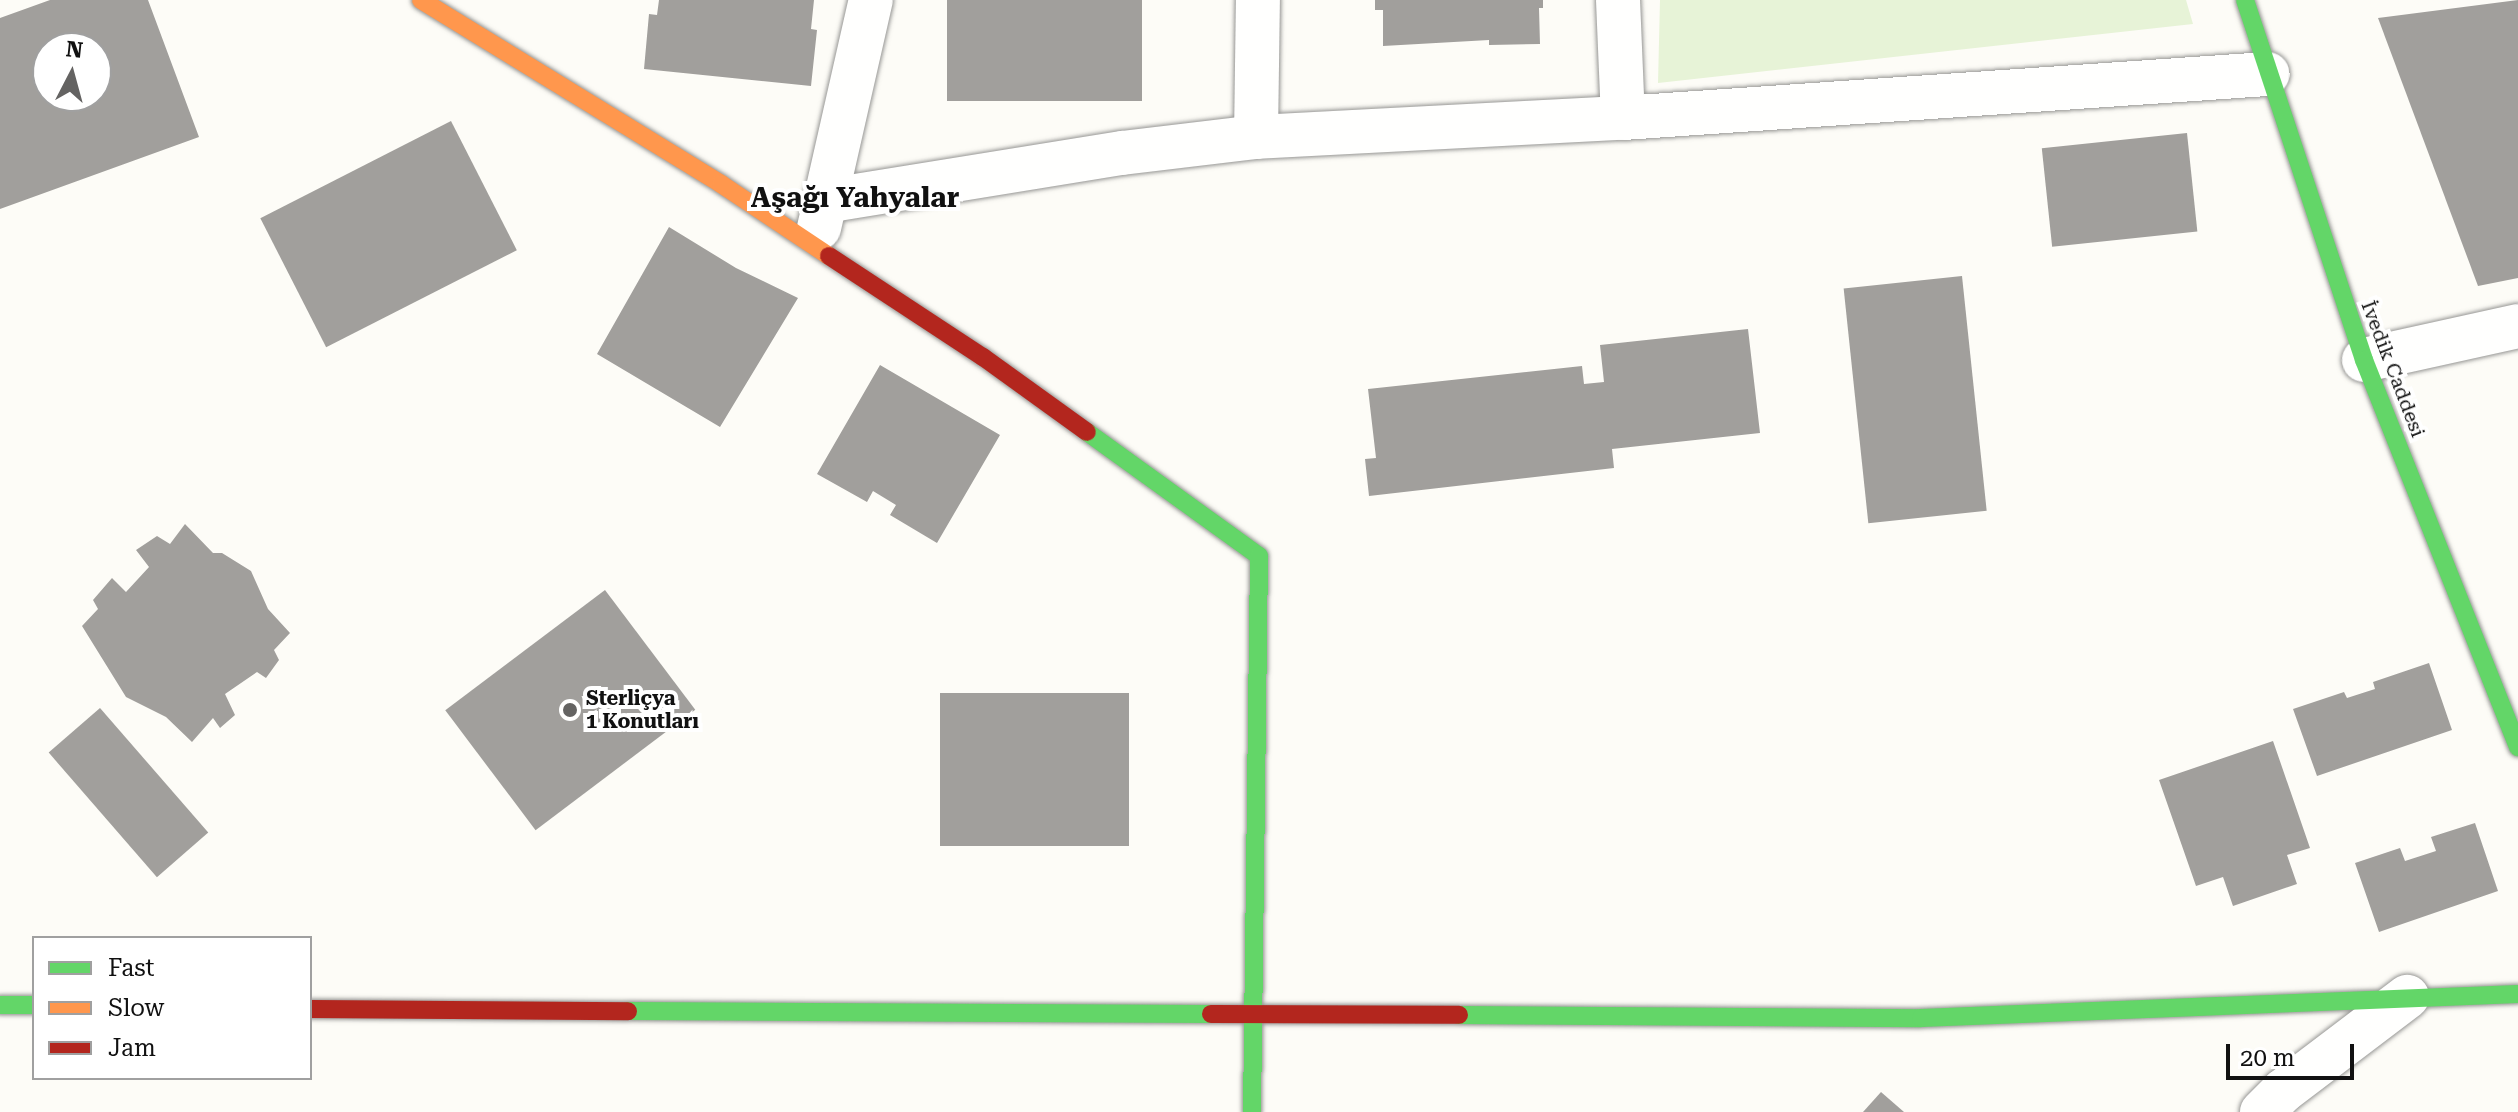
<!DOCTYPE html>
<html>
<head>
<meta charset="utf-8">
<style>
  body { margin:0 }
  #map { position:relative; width:2518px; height:1112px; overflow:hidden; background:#fdfcf7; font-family:"Roboto Serif",serif }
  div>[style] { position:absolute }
  .green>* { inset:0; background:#e7f3d7 }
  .building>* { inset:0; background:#a19f9c; transform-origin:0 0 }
  .roads { filter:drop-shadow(0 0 2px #979795) drop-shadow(0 0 2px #979795) }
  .street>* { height:44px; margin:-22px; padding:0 22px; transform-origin:22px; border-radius:22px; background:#fffffe }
  .fast>* { height:18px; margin:-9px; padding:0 9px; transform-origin:9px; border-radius:9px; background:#63d668 }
  .slow>* { height:18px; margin:-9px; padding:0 9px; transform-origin:9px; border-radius:9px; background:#ff974d }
  .jam>* { height:18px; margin:-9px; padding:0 9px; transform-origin:9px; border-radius:9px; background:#b3261e }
  .dots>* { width:22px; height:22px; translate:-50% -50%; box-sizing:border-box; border:4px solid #fff; border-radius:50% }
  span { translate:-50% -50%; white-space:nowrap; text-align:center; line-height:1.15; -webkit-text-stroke:8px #fff; paint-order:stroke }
  .street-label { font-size:20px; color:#111 }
  .poi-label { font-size:20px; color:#111; font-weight:700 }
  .left { translate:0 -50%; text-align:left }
  .district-label { font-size:28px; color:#111; font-weight:700 }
  .legend { position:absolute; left:32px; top:936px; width:280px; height:144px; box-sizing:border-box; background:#fff; border:2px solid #a0a0a0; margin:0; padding:10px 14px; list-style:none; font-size:24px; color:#111 }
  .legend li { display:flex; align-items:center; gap:16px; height:40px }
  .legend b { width:40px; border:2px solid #a0a0a0 }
  .north { position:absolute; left:32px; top:32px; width:80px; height:80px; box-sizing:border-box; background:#fff; border:2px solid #a0a0a0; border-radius:50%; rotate:6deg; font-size:22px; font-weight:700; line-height:32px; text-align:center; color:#111 }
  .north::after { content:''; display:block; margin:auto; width:28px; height:36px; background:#646362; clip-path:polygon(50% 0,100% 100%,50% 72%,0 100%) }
  .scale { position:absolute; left:2226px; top:1044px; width:128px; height:36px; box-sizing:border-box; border:4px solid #111; border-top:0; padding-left:10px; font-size:24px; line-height:28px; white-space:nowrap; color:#111; -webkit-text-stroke:6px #fff; paint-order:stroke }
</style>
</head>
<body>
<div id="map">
  <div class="green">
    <i style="clip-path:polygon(1660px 0,2186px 0,2193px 24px,1658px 83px)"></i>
  </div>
  <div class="building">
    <i style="clip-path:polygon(evenodd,50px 0,148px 0,199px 137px,0 209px,0 18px,50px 0,48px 48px,96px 48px,96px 96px,48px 96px,48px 48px)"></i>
    <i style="clip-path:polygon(659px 0,814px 0,811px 29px,817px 30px,811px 86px,644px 69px,649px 14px,657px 15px)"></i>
    <i style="left:947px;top:0;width:195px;height:101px"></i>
    <i style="clip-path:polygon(1375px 0,1543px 0,1543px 8px,1539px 8px,1540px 44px,1489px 45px,1489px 40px,1383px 46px,1383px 10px,1375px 10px)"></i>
    <i style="clip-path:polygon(2518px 0,2518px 278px,2478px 286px,2378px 18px)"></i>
    <i style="left:451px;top:121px;width:145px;height:214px;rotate:63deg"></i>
    <i style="left:2187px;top:133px;width:99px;height:146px;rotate:84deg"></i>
    <i style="clip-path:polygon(669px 227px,736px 268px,798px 298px,720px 427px,597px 354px)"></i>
    <i style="left:1962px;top:276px;width:236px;height:119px;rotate:84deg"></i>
    <i style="clip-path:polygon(1748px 329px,1760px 433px,1612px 449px,1614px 468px,1369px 496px,1365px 459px,1376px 458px,1368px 389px,1582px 366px,1584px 384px,1604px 382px,1600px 345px)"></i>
    <i style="clip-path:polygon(880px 365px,1000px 435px,937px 543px,890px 515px,896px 505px,873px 491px,867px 502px,817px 474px)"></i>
    <i style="clip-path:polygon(185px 524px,213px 553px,222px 553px,251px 571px,268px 609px,290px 633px,274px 650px,279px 660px,266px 678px,257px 672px,225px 694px,235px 715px,220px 728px,213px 718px,192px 742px,166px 717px,126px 697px,82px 626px,98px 609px,93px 600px,112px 578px,126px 592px,149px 567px,136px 550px,157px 536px,170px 544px)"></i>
    <i style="left:605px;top:590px;width:150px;height:200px;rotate:53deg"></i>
    <i style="clip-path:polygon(2429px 663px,2452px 730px,2317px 776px,2293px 709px,2344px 692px,2347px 698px,2375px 689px,2373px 682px)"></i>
    <i style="left:1129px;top:693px;width:153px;height:189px;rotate:90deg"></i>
    <i style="left:100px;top:708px;width:165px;height:68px;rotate:49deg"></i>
    <i style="clip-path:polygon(2273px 741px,2310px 848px,2287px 855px,2297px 884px,2233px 906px,2223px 877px,2196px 886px,2159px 780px)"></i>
    <i style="clip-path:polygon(2475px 823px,2498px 891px,2379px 932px,2355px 863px,2400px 848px,2405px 861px,2436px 851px,2431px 837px)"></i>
    <i style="clip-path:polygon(1881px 1092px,1904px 1112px,1863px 1112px)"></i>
  </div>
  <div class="roads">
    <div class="street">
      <i style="left:1618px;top:0;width:118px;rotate:87.6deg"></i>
      <i style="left:1256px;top:137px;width:137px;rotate:-89.2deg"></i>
      <i style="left:825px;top:201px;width:301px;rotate:-9.2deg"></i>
      <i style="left:1122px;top:153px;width:135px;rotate:-6.8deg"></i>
      <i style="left:1256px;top:137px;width:367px;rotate:-3deg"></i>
      <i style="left:1623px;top:118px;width:646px;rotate:-3.91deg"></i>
      <i style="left:819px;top:228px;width:234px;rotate:-77.2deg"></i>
      <i style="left:2364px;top:360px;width:158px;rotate:-12.4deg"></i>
      <i style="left:2262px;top:1112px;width:30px;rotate:-45deg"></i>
      <i style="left:2283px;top:1091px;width:156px;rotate:-37.2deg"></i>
    </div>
    <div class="fast">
      <i style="left:2245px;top:0;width:379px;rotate:71.7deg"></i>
      <i style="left:2364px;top:360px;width:417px;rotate:68.3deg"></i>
      <i style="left:1087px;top:432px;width:212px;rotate:35.8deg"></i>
      <i style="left:1259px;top:556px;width:556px;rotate:90.72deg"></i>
      <i style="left:0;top:1005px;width:34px"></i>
      <i style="left:628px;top:1011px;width:583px;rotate:0.29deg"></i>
      <i style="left:1459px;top:1015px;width:462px;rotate:0.4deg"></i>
      <i style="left:1921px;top:1018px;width:597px;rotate:-2.3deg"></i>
    </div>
    <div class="slow">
      <i style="left:421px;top:0;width:352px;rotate:31.5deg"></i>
      <i style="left:721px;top:184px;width:130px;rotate:33.7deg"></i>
    </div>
    <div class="jam">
      <i style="left:829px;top:256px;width:184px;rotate:33.3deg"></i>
      <i style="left:983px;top:357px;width:128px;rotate:35.8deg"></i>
      <i style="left:310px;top:1009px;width:318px;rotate:0.4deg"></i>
      <i style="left:1211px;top:1014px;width:248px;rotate:0.2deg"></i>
    </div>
  </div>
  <div class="dots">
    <i style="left:570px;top:710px;background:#646362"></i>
  </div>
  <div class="street-label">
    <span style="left:2393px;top:369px;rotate:69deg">İvedik Caddesi</span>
  </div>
  <div class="poi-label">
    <span class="left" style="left:586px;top:710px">Sterliçya<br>1 Konutları</span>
  </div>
  <div class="district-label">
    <span style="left:855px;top:198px">Aşağı Yahyalar</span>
  </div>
  <ul class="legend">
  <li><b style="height:10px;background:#63d668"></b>Fast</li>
  <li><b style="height:10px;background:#ff974d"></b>Slow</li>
  <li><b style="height:10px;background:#b3261e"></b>Jam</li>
  </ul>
  <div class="north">N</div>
  <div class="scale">20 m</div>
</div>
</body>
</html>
